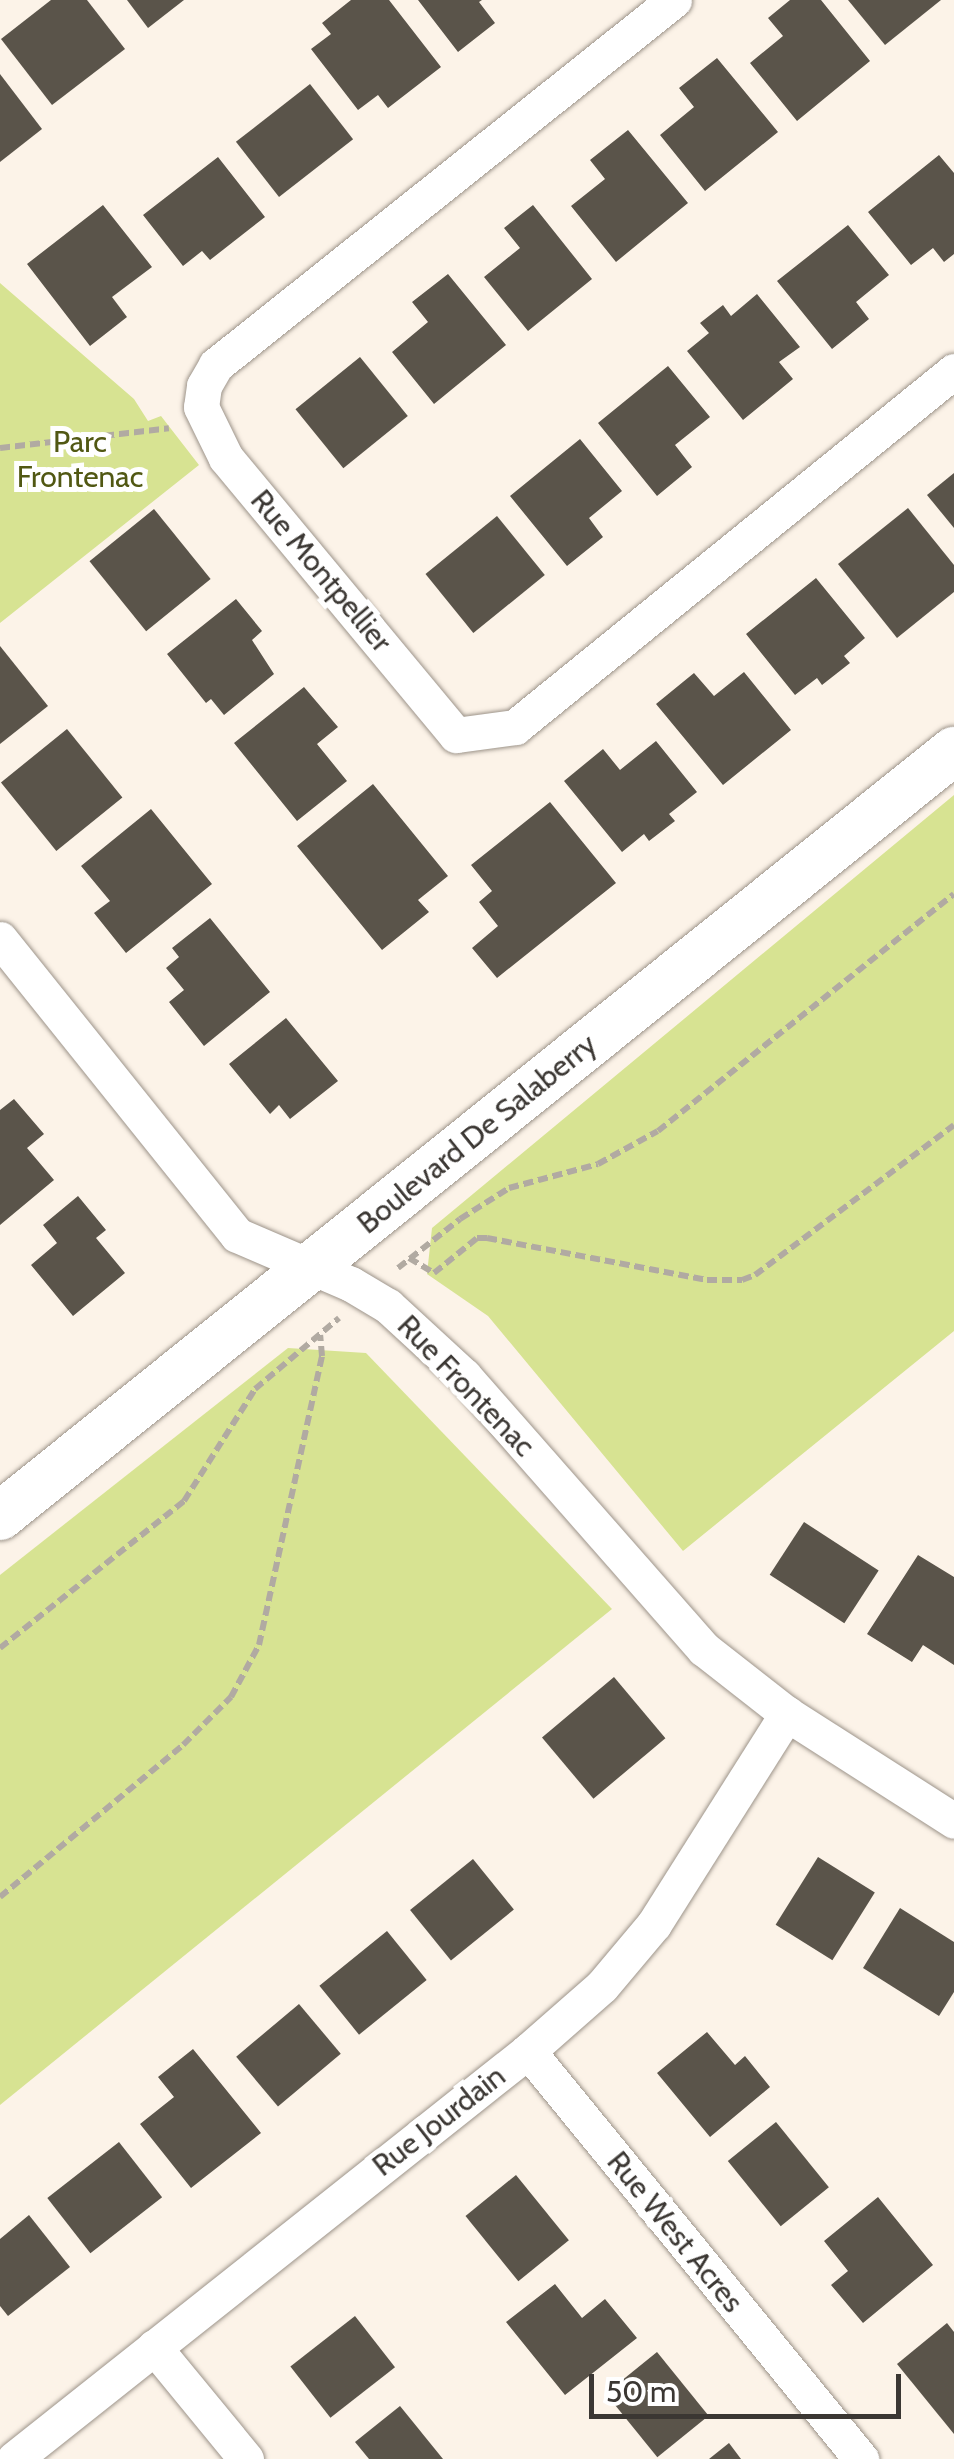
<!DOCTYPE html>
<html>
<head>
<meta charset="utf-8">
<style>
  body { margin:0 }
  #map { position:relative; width:954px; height:2459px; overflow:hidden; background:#fcf3e8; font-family:Cabin,sans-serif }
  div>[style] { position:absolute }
  .green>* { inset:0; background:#d7e392 }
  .building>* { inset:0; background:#5a544a; transform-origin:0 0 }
  .path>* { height:6px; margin-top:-3px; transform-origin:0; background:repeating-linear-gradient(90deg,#b1aaa2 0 10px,transparent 0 15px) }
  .roads { filter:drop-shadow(0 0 2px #9d948a) drop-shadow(0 0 2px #9d948a) }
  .street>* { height:35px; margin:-17.5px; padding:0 17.5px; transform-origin:17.5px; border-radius:17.5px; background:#fff }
  .secondary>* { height:48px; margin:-24px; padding:0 24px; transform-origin:24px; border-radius:24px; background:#fff }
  span { translate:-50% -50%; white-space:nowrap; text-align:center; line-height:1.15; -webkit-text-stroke:10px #fff; paint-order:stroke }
  .park-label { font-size:30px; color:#515813 }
  .street-label { font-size:30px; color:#3b3733 }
  .scale { position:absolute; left:589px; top:2374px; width:312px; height:45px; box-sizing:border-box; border:5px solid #3b3733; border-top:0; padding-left:12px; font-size:30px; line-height:35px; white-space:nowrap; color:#3b3733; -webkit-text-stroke:8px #fff; paint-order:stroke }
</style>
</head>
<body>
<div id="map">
  <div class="green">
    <i style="clip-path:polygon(0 283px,134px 399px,148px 421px,161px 416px,199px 465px,0 623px)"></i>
    <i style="clip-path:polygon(954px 795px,954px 1331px,683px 1551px,488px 1316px,427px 1274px,432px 1228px)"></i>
    <i style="clip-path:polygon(288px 1348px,366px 1353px,612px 1609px,0 2105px,0 1575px)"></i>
  </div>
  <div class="building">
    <i style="clip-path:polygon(51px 0,87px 0,125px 49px,52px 105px,1px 39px)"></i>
    <i style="clip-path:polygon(127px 0,184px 0,148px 28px)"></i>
    <i style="clip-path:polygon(351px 0,389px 0,441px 67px,388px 108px,378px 95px,358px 110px,311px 49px,331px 34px,322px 23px)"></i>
    <i style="clip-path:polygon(418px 0,482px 0,479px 2px,495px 23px,458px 52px)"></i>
    <i style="clip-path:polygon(790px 0,821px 0,870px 61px,797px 121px,750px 63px,783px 36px,768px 18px)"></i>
    <i style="clip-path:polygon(848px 0,941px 0,885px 45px)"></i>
    <i style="clip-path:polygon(717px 58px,778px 132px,705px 191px,660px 135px,694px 107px,679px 88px)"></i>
    <i style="clip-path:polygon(0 74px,42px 129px,0 162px)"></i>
    <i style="left:310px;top:84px;width:70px;height:94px;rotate:52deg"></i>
    <i style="clip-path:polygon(628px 130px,688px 203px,616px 262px,571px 206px,605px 179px,590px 160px)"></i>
    <i style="clip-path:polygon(939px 155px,954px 173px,954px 254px,944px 262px,933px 248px,911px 265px,868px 212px)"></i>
    <i style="clip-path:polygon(218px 157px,265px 217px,210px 260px,202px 251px,183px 266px,143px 215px)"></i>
    <i style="clip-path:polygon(103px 205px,152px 267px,112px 297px,127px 317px,90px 346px,27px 264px)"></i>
    <i style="clip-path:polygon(533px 205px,592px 279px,528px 331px,484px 277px,520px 248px,504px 228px)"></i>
    <i style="clip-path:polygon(848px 225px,889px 275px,856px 302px,869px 319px,832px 349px,777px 281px)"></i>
    <i style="clip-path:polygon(448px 274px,506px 345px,434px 404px,392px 352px,428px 322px,412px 302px)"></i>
    <i style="clip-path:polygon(757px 294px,800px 347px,779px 362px,793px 379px,743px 420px,687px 351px,709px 333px,700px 323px,723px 305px,731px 316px)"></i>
    <i style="left:360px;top:357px;width:76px;height:83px;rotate:51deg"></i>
    <i style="clip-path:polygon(668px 366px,710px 417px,675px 445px,692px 467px,657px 496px,598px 423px)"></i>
    <i style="clip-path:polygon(580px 439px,622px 491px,589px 518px,603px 537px,567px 566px,510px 496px)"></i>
    <i style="clip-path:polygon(954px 473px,954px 528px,927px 495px)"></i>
    <i style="clip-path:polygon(908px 508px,954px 565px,954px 592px,897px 638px,838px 564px)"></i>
    <i style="left:154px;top:509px;width:90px;height:83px;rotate:51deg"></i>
    <i style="left:497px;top:516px;width:76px;height:92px;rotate:51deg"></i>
    <i style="clip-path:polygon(816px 578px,865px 638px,844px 656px,850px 663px,822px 685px,817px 678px,795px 695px,746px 634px)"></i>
    <i style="clip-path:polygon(236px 599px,262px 631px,252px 640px,274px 674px,224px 715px,211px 699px,206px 703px,167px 654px)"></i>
    <i style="clip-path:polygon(0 646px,48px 706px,0 744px)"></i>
    <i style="clip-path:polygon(744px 672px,791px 730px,723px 785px,656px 704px,694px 673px,714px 696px)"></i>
    <i style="clip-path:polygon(304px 687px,338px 727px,317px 744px,347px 781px,297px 821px,234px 743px)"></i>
    <i style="left:67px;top:729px;width:88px;height:85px;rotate:51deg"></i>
    <i style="clip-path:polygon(656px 741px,697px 792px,669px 814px,675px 821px,649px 841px,644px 834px,622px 852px,564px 781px,603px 749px,620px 770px)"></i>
    <i style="clip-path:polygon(373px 784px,448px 876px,418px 900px,429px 912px,382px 950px,297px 846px)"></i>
    <i style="clip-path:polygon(550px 802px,616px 883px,497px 978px,472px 948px,498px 926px,479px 902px,492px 891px,471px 865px)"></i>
    <i style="clip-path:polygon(151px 809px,212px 884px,126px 953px,94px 913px,110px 901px,81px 866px)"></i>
    <i style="clip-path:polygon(210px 918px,270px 992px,204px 1046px,169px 1002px,184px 990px,166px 968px,179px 957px,172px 948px)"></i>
    <i style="clip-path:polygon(286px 1018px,338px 1081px,290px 1119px,279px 1105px,270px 1114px,229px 1064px)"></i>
    <i style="clip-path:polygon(14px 1099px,44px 1134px,27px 1148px,54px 1180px,0 1225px,0 1110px)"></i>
    <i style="clip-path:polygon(78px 1196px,106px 1230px,96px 1238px,125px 1273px,73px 1316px,31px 1265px,57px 1243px,43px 1225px)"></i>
    <i style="left:804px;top:1522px;width:89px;height:63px;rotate:33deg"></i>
    <i style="clip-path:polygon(918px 1555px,954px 1577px,954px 1665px,923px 1645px,912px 1662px,867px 1634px)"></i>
    <i style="left:614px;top:1677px;width:80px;height:94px;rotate:50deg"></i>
    <i style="left:818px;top:1857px;width:67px;height:80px;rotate:32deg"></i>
    <i style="left:473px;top:1859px;width:65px;height:81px;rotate:51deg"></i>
    <i style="clip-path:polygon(900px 1908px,954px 1942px,954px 1992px,939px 2016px,863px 1968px)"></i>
    <i style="left:387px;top:1931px;width:63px;height:87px;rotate:51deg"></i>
    <i style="left:299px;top:2004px;width:65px;height:82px;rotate:50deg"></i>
    <i style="clip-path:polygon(707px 2032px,735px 2065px,745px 2056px,770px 2087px,710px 2137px,657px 2073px)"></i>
    <i style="clip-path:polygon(193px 2049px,261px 2133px,191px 2188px,140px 2124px,174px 2097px,158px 2077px)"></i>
    <i style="left:776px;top:2122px;width:84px;height:62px;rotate:51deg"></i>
    <i style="left:119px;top:2142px;width:70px;height:91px;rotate:52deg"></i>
    <i style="left:516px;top:2175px;width:84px;height:65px;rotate:51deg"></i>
    <i style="clip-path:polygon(878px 2197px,933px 2265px,863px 2323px,831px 2285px,848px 2271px,824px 2241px)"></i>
    <i style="clip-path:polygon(29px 2215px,70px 2267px,8px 2316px,0 2306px,0 2239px)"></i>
    <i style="clip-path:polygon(555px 2284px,582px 2318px,605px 2299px,637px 2338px,565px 2395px,506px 2322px)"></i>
    <i style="left:355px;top:2316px;width:65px;height:82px;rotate:52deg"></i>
    <i style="clip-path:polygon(947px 2323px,954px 2332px,954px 2434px,897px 2364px)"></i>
    <i style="left:657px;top:2352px;width:82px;height:66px;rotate:51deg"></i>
    <i style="clip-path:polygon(400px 2406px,443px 2459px,369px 2459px,355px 2442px)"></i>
    <i style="clip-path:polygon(729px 2443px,741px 2459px,709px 2459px)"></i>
  </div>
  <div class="path">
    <i style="left:0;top:448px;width:170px;rotate:-6.7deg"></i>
    <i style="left:409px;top:1258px;width:29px;rotate:31deg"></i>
    <i style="left:434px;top:1273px;width:55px;rotate:-39.1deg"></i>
    <i style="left:477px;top:1238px;width:10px"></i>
    <i style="left:487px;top:1238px;width:224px;rotate:10.8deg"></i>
    <i style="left:707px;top:1280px;width:35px"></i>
    <i style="left:742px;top:1280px;width:14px;rotate:-21deg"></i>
    <i style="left:755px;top:1275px;width:249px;rotate:-37deg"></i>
    <i style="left:398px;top:1268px;width:79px;rotate:-38.3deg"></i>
    <i style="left:460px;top:1219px;width:58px;rotate:-32.3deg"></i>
    <i style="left:509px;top:1188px;width:92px;rotate:-15.1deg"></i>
    <i style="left:598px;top:1164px;width:68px;rotate:-28.8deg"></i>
    <i style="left:658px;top:1131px;width:379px;rotate:-38.7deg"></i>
    <i style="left:0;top:1648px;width:236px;rotate:-38.6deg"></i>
    <i style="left:184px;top:1501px;width:133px;rotate:-57.6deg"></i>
    <i style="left:255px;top:1389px;width:110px;rotate:-40.2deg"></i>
    <i style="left:0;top:1897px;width:238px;rotate:-39.7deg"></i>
    <i style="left:183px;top:1745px;width:68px;rotate:-45deg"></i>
    <i style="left:231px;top:1697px;width:59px;rotate:-61.7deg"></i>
    <i style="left:259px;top:1645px;width:296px;rotate:-77.7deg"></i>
    <i style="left:322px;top:1356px;width:21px;rotate:-95deg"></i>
  </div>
  <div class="roads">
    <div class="street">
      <i style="left:674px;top:0;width:586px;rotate:141.45deg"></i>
      <i style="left:216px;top:365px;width:24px;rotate:120deg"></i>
      <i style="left:204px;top:386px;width:21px;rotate:98deg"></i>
      <i style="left:201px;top:407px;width:57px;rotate:63.9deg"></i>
      <i style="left:226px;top:458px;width:360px;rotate:50.3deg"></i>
      <i style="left:456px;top:735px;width:60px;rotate:-7.7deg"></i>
      <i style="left:515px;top:727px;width:565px;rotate:-39.04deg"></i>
      <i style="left:0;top:939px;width:379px;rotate:51.3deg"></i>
      <i style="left:237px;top:1235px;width:124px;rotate:23.3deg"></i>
      <i style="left:351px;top:1284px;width:43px;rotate:30.7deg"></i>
      <i style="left:388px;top:1306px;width:103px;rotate:42.6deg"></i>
      <i style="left:464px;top:1376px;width:363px;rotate:48.7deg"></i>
      <i style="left:704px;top:1649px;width:105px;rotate:38.1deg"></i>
      <i style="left:787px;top:1714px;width:198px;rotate:32.6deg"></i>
      <i style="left:528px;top:2051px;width:527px;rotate:50.78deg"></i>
      <i style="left:154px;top:2347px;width:145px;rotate:50.6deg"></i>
      <i style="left:14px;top:2459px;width:656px;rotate:-38.44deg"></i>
      <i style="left:528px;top:2051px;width:98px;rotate:-41.3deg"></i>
      <i style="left:602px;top:1986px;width:81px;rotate:-50deg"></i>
      <i style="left:654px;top:1924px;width:249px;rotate:-57.7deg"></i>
    </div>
    <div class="secondary">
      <i style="left:0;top:1516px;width:1223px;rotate:-38.73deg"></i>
    </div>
  </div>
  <div class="park-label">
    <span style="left:80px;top:459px">Parc<br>Frontenac</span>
  </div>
  <div class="street-label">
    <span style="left:321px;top:571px;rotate:50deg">Rue Montpellier</span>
    <span style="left:477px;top:1134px;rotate:-39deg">Boulevard De Salaberry</span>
    <span style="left:466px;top:1386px;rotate:46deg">Rue Frontenac</span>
    <span style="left:439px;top:2121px;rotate:-38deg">Rue Jourdain</span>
    <span style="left:675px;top:2232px;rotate:51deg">Rue West Acres</span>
  </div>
  <div class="scale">50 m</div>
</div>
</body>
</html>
